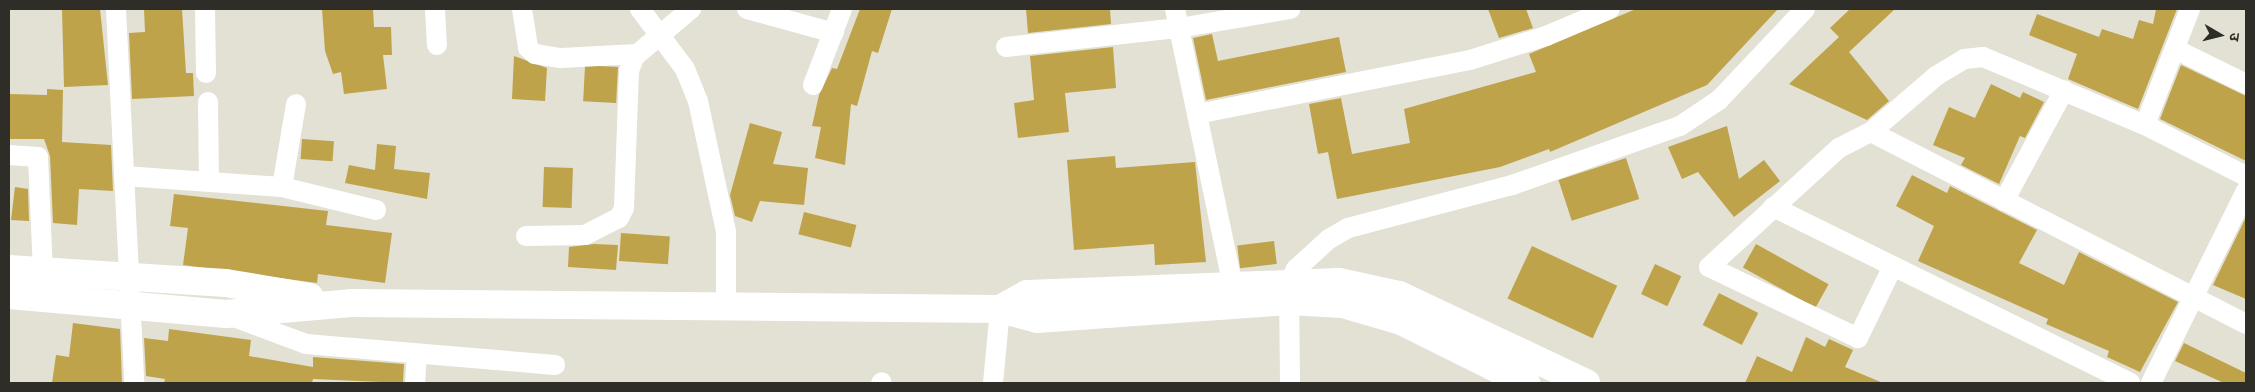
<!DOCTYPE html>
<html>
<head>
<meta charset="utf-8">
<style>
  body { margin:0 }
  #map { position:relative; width:2255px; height:392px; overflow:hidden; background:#e3e0d4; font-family:Lora,"Noto Sans Devanagari",serif }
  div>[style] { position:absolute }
  .building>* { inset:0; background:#bea34b; transform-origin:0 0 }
  .street>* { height:20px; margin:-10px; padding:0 10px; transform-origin:10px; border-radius:10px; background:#fff }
  .secondary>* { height:28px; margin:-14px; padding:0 14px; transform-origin:14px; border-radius:14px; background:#fff }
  span { translate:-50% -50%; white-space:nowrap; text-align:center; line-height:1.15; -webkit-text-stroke:4px #e3e0d4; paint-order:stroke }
  .frame { position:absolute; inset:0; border:10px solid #2e2d28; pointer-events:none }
  .north { position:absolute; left:2195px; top:10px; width:50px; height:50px; -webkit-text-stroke:4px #e3e0d4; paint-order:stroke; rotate:98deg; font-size:14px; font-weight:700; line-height:20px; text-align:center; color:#2e2d28 }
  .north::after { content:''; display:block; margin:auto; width:18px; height:22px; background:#2e2d28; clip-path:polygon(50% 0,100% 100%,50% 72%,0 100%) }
</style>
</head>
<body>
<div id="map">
  <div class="building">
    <i style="clip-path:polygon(62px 9px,100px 9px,108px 85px,64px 87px)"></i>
    <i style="clip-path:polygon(144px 9px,182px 9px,186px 73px,193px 73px,194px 96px,132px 99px,129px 33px,145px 32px)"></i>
    <i style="clip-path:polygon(322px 9px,373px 9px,374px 27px,391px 27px,392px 55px,383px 55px,387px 89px,344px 94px,341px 72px,333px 74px,325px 51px)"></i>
    <i style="clip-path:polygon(860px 9px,892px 9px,878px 53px,872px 51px,857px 106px,851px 104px,845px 165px,815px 158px,821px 127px,812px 126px,819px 95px,832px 68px,837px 69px)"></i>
    <i style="clip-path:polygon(1026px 9px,1110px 9px,1111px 24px,1028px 33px)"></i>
    <i style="clip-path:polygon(1488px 9px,1526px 9px,1533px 28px,1499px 38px)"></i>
    <i style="clip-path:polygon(1636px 9px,1778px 9px,1707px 85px,1550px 152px,1549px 149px,1500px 167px,1337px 199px,1328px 152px,1318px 154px,1309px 104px,1341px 98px,1352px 154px,1410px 143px,1404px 109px,1536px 72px,1529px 54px)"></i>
    <i style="clip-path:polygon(1850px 9px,1895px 9px,1849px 52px,1889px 101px,1867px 120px,1789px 84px,1839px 37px,1830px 28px)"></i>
    <i style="clip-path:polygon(2156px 9px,2177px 9px,2138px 109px,2068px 79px,2077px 54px,2029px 35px,2037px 14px,2099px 37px,2102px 29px,2133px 39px,2139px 20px,2153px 24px)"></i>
    <i style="clip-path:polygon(1212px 34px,1218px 61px,1339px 37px,1346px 72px,1206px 100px,1193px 38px)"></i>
    <i style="clip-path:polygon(1113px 47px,1116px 88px,1065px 93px,1069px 132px,1018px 138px,1014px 103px,1034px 100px,1030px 56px)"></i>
    <i style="clip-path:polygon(514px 56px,547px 68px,545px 101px,512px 99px)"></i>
    <i style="clip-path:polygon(2181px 65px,2246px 96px,2246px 161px,2160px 119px)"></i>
    <i style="left:618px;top:67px;width:36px;height:33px;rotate:93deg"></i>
    <i style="clip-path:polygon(1991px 84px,2020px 98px,2023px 92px,2044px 102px,2025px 138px,2020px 136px,1999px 184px,1961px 165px,1965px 158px,1933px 145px,1949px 107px,1975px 118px)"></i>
    <i style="clip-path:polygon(47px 89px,63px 90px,62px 142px,111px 145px,113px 191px,79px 189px,77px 225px,53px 223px,50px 156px,44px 139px,9px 139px,9px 94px,47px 95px)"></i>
    <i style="clip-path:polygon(750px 123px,782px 132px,773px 164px,808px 168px,804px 205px,760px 201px,752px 222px,735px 216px,730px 195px)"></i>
    <i style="clip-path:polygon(1727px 126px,1739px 179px,1764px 160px,1780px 181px,1734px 217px,1698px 172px,1682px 179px,1668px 147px)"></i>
    <i style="left:302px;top:139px;width:32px;height:20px;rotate:4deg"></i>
    <i style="clip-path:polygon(377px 144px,396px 146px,394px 169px,430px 173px,427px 199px,345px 183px,349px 165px,375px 170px)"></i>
    <i style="clip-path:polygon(1115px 156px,1116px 168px,1195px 162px,1206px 262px,1155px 265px,1154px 244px,1074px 250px,1067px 160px)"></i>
    <i style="left:1626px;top:158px;width:43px;height:71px;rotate:72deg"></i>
    <i style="left:544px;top:167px;width:29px;height:40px;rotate:2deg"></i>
    <i style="clip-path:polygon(1912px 175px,1947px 193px,1950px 186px,2037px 230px,2019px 263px,2064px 285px,2079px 252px,2178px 302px,2140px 372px,2107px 357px,2109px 351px,2046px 324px,2048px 319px,1918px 261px,1934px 226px,1896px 206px)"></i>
    <i style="clip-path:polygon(15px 187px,28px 189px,29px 221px,11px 220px)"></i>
    <i style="clip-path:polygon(174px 194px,328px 211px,326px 225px,392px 233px,385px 283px,318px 274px,317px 283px,183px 265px,188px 228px,170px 226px)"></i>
    <i style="left:804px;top:212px;width:54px;height:23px;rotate:14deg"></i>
    <i style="clip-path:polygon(2246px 217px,2246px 299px,2213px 285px)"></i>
    <i style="left:621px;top:233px;width:49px;height:28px;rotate:4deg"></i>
    <i style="left:1274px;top:241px;width:23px;height:37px;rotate:83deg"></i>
    <i style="clip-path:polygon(594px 244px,618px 245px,616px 270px,568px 267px,569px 247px)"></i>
    <i style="left:1756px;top:244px;width:83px;height:27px;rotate:29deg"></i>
    <i style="left:1532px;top:246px;width:94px;height:58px;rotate:25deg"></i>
    <i style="left:1655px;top:264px;width:29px;height:33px;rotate:25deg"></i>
    <i style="left:1719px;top:293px;width:44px;height:36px;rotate:27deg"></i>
    <i style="clip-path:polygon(73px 323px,120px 329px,122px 383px,52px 383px,56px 355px,69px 357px)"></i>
    <i style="clip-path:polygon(169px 329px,251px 340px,249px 356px,313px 367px,313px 357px,404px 364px,403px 383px,313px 379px,312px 383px,164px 383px,165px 379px,146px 376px,144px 338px,168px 341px)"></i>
    <i style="clip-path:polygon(1806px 337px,1825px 347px,1829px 339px,1853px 350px,1845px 367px,1883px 383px,1745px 383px,1757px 356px,1792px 372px)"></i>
    <i style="clip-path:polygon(2184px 343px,2246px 373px,2246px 383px,2224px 383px,2175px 361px)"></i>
  </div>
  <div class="street">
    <i style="left:116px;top:9px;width:374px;rotate:87.2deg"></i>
    <i style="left:205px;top:9px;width:64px;rotate:89.1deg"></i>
    <i style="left:435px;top:9px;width:36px;rotate:87deg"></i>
    <i style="left:522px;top:9px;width:39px;rotate:81deg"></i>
    <i style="left:528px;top:48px;width:9px;rotate:41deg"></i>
    <i style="left:535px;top:54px;width:26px;rotate:9deg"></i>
    <i style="left:561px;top:58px;width:76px;rotate:-3deg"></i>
    <i style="left:640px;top:9px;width:75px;rotate:53.1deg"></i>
    <i style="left:685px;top:69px;width:35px;rotate:68deg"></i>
    <i style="left:698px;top:101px;width:134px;rotate:77.9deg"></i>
    <i style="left:726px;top:232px;width:76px;rotate:90deg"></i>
    <i style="left:747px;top:9px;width:90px;rotate:15.4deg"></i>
    <i style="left:1175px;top:9px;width:280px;rotate:78.2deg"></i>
    <i style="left:1006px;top:47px;width:174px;rotate:-6.3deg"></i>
    <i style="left:1179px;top:28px;width:113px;rotate:-9.7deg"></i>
    <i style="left:2177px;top:50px;width:77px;rotate:26.2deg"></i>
    <i style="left:813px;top:85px;width:81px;rotate:-69.1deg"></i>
    <i style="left:208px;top:102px;width:77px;rotate:89.3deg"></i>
    <i style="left:1197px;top:114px;width:278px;rotate:-11.2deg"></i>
    <i style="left:1470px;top:60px;width:80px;rotate:-17.5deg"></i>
    <i style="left:1546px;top:36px;width:69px;rotate:-22.9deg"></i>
    <i style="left:2145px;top:125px;width:124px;rotate:-68.8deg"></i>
    <i style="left:1871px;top:132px;width:421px;rotate:27.1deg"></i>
    <i style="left:9px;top:155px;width:29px;rotate:4deg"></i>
    <i style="left:38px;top:157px;width:115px;rotate:87.5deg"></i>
    <i style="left:124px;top:176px;width:158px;rotate:4deg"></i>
    <i style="left:282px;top:187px;width:97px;rotate:13.7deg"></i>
    <i style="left:282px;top:187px;width:84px;rotate:-80.4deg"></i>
    <i style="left:2004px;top:201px;width:126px;rotate:-61.6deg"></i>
    <i style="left:1773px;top:207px;width:398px;rotate:26.2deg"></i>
    <i style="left:526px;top:236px;width:59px;rotate:-1deg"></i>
    <i style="left:585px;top:235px;width:38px;rotate:-27deg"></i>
    <i style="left:619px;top:218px;width:11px;rotate:-63deg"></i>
    <i style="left:624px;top:208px;width:137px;rotate:-87.9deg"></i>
    <i style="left:629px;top:71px;width:15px;rotate:-70deg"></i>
    <i style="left:634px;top:57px;width:75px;rotate:-40.1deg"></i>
    <i style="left:1892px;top:268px;width:78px;rotate:115.9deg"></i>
    <i style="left:1858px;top:338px;width:165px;rotate:-154.5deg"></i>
    <i style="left:1709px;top:267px;width:176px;rotate:-42.5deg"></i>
    <i style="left:1839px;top:148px;width:36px;rotate:-27deg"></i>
    <i style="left:1871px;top:132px;width:86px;rotate:-40.7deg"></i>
    <i style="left:1936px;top:76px;width:33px;rotate:-31deg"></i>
    <i style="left:1964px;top:59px;width:19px;rotate:-6deg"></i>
    <i style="left:1983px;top:57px;width:176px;rotate:22.8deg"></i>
    <i style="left:2145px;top:125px;width:113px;rotate:26.8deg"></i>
    <i style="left:228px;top:315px;width:83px;rotate:20.4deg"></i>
    <i style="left:306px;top:344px;width:250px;rotate:4.8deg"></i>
    <i style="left:415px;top:383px;width:29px;rotate:-86deg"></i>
    <i style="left:881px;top:383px;width:1px;rotate:-45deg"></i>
    <i style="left:993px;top:383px;width:74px;rotate:-84.6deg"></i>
    <i style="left:1290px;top:383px;width:100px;rotate:-90.6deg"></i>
    <i style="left:1289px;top:283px;width:16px;rotate:-63deg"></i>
    <i style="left:1296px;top:269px;width:45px;rotate:-42.3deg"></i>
    <i style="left:1329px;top:239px;width:22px;rotate:-30deg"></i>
    <i style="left:1348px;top:228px;width:170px;rotate:-14.7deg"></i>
    <i style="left:1512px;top:185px;width:178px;rotate:-19.4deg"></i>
    <i style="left:1680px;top:126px;width:47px;rotate:-33.7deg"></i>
    <i style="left:1719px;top:100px;width:125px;rotate:-46.6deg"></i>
    <i style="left:2151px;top:383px;width:214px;rotate:-63.7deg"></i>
  </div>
  <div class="secondary">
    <i style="left:9px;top:269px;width:217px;rotate:3.7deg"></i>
    <i style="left:226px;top:283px;width:85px;rotate:9.5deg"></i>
    <i style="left:9px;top:295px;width:218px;rotate:5deg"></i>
    <i style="left:226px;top:314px;width:125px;rotate:-5deg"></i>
    <i style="left:351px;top:303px;width:649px;rotate:0.53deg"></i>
    <i style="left:1000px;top:309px;width:38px;rotate:15deg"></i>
    <i style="left:1037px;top:319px;width:253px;rotate:-4.1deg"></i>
    <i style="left:1289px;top:301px;width:54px;rotate:3.2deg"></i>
    <i style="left:1343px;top:304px;width:60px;rotate:16.3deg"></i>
    <i style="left:1401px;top:321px;width:140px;rotate:26.4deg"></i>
    <i style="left:1000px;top:309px;width:31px;rotate:-29deg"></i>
    <i style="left:1027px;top:294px;width:312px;rotate:-2.2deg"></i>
    <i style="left:1339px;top:282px;width:61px;rotate:12.2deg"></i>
    <i style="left:1399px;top:295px;width:207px;rotate:25.2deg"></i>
  </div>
  <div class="frame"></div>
  <div class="north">उ</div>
</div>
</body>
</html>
